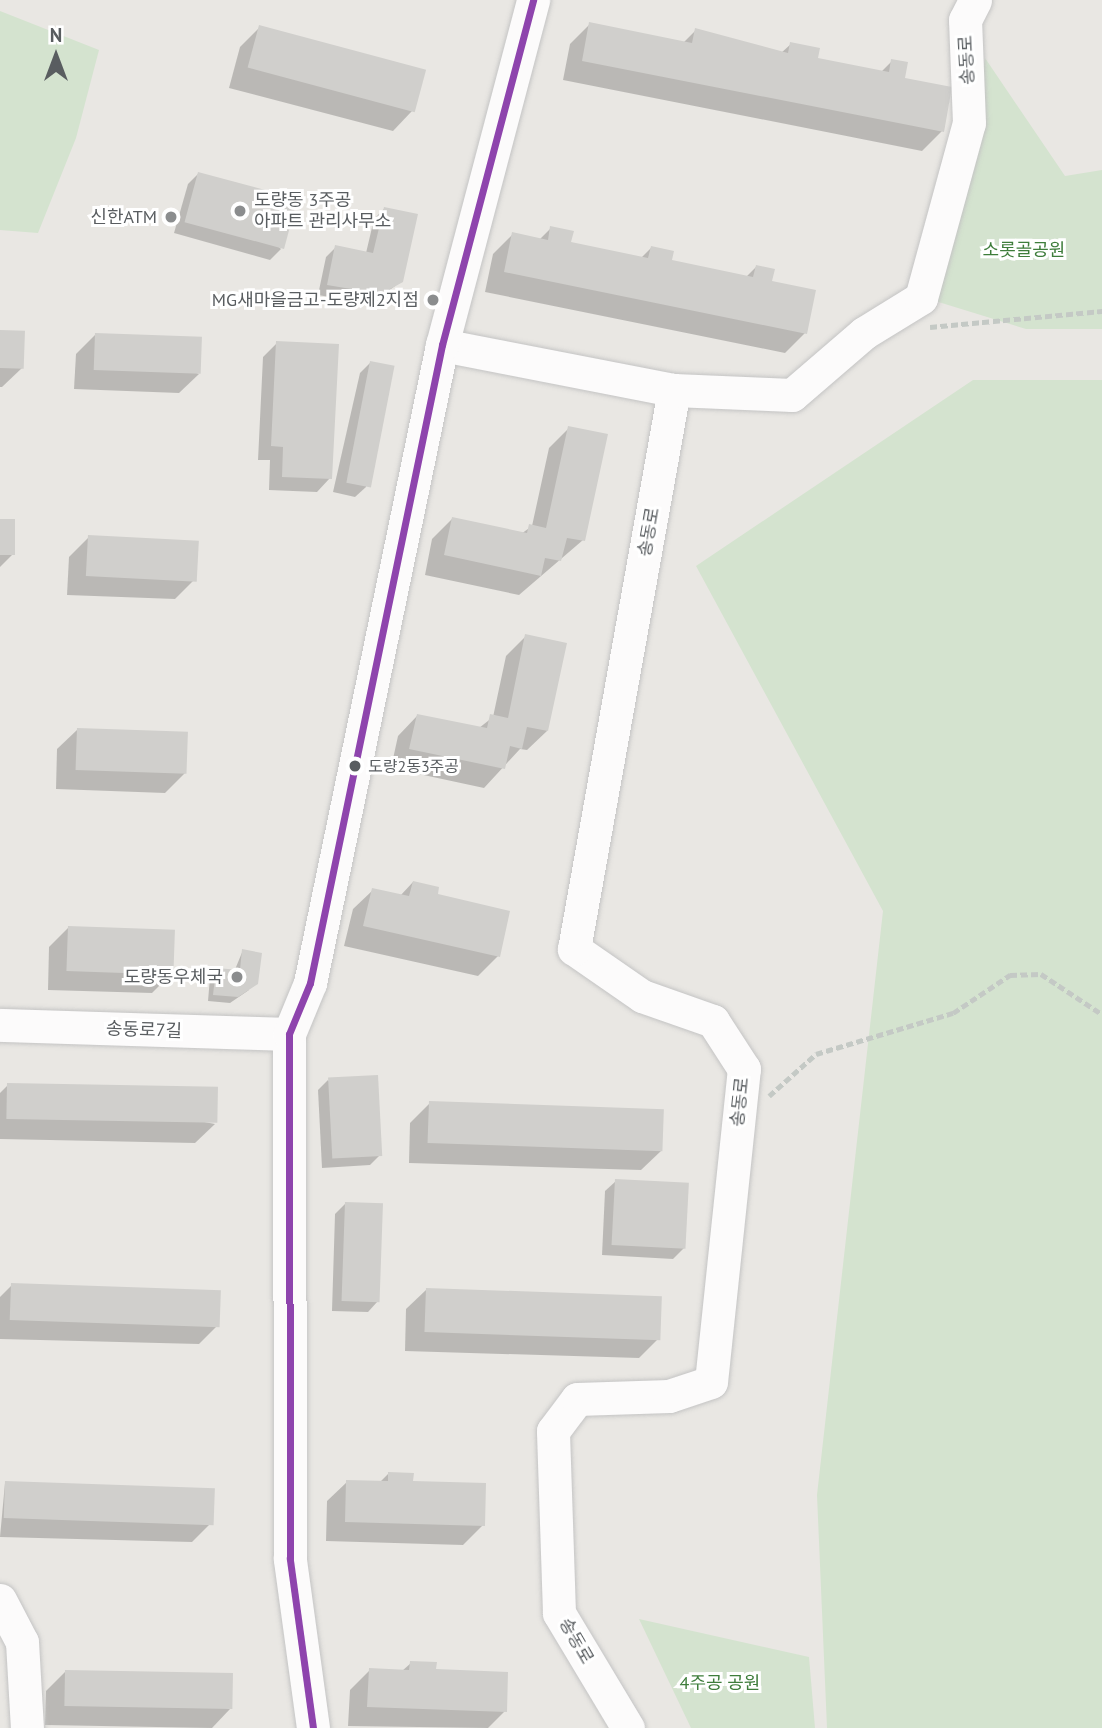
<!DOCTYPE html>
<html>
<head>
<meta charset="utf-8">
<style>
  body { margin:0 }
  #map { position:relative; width:1102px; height:1728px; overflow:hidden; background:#e9e7e3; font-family:"PT Sans","Noto Sans KR",sans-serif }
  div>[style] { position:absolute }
  .green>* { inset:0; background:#d4e3cf }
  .shadow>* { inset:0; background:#0003 }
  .building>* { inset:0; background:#d0cfcc; transform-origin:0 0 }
  .path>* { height:4.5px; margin-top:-2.25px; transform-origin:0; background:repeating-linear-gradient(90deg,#c4c9c5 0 7px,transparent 0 10.5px) }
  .roads { filter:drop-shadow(0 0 2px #c4c4c4) drop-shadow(0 0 2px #c4c4c4) }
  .minor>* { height:33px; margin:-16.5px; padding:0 16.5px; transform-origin:16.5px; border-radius:16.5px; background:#fcfbfb }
  .bus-1>* { height:7px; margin:-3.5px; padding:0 3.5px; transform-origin:3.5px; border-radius:3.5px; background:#8e44ad }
  .dots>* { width:19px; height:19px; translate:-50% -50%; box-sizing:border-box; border:4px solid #fff; border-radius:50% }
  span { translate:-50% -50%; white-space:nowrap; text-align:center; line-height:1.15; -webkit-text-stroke:6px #fff; paint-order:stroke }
  .bus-label { font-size:16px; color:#595d60 }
  .left { translate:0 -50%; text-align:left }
  .street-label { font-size:18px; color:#595d60 }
  .poi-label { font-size:18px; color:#595d60 }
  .right { translate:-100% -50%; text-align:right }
  .park-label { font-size:18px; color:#3e7d3b }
  .north { position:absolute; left:21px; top:21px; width:70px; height:70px; -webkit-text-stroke:5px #fff; paint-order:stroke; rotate:0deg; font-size:19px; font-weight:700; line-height:28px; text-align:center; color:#595d60 }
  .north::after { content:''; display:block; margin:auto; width:24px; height:32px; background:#595d60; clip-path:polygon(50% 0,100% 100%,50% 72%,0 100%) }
</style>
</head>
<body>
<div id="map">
  <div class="green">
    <i style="clip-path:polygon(0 11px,99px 50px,76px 138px,38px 233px,0 230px)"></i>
    <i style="clip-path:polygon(985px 58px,1065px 176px,1102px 170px,1102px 329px,1026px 329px,932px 300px)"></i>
    <i style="clip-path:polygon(973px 380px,1102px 380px,1102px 1728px,827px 1728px,817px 1495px,883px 911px,696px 566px)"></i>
    <i style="clip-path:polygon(639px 1619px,809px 1657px,815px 1728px,691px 1728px)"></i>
  </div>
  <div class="shadow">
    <i style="clip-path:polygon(590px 24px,683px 43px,696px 30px,781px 53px,791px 44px,816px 59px,881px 72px,892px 61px,942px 131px,922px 151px,563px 80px,570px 44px)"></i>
    <i style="clip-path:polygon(260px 27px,412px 111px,393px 131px,229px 88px,240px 47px)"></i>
    <i style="clip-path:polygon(199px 173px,281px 249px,270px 260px,174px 233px,188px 184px)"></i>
    <i style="clip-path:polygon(384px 209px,402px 281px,370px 304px,318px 295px,326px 257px,336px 247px,366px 253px,374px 219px)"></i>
    <i style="clip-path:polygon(551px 228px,569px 244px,641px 258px,651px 248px,670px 262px,746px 277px,756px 267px,805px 333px,785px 353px,485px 292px,493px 254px,513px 234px,539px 240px)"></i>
    <i style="clip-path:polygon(0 332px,22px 368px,2px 387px,0 387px)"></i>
    <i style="clip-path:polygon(96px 334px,199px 374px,179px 393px,74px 389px,76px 354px)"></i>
    <i style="clip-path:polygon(277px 343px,330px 478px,317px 492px,269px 490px,270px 460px,258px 460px,263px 357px)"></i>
    <i style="clip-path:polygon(370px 363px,366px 487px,355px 497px,333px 492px,360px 373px)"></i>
    <i style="clip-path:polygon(569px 428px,583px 540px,519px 595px,425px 575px,432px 539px,452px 519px,521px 534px,532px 526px,549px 448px)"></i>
    <i style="clip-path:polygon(0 521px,12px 555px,0 567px)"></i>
    <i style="clip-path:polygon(89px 537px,195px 579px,175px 599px,67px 595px,69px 557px)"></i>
    <i style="clip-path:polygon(526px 636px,547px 731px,527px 750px,520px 749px,484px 788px,391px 768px,398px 736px,417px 716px,479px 728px,493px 717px,506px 656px)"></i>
    <i style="clip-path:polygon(77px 730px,185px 773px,165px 793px,56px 789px,57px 749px)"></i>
    <i style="clip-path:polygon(413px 882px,498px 956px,478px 976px,344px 946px,353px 909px,373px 890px,400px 896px)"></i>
    <i style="clip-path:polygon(69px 927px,172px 973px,152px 993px,48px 990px,49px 947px)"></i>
    <i style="clip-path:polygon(243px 950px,249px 990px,230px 1003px,208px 1001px,210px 977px,217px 970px,234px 972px)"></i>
    <i style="clip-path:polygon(328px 1080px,380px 1155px,370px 1165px,322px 1168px,318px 1090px)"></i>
    <i style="clip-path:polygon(8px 1085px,215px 1124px,195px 1143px,0 1139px,0 1093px)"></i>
    <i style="clip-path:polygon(430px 1103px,661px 1151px,641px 1170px,409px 1163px,410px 1123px)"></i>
    <i style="clip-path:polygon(616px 1181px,684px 1248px,673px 1259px,602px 1255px,605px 1191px)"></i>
    <i style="clip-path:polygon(345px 1204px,378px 1301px,368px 1312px,332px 1311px,335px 1214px)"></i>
    <i style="clip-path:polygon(12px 1285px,219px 1324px,199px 1344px,0 1339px,0 1297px)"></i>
    <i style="clip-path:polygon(426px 1290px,659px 1338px,639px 1358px,405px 1351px,406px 1309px)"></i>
    <i style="clip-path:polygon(388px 1474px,412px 1483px,483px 1525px,463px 1545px,326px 1541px,327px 1501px,347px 1482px,379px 1483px)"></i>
    <i style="clip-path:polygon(5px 1483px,212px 1522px,192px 1542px,0 1537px)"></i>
    <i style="clip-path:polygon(411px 1663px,434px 1671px,505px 1711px,488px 1728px,348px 1726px,350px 1690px,370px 1670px,402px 1671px)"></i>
    <i style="clip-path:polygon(66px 1671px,230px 1709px,212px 1728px,45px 1725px,46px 1691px)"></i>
  </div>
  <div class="building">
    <i style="clip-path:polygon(589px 22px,692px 43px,695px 28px,788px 53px,790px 42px,820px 48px,818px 58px,889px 72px,891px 59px,908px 62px,905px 78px,952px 87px,944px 132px,582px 61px)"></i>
    <i style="left:259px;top:25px;width:173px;height:44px;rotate:15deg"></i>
    <i style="left:198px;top:172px;width:103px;height:52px;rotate:15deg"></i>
    <i style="clip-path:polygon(384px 207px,418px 214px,403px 282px,381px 294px,327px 285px,335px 245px,373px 253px)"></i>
    <i style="clip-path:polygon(550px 226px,574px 231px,571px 242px,648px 258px,651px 246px,674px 251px,672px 260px,753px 277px,756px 265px,775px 269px,772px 281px,816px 290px,807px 334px,504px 272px,512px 232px,548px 240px)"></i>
    <i style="left:0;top:330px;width:25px;height:38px;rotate:2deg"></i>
    <i style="left:95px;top:333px;width:107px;height:37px;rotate:2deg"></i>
    <i style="clip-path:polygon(276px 341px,339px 344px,332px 479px,282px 477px,283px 447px,271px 446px)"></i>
    <i style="left:370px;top:361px;width:25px;height:124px;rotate:11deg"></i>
    <i style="clip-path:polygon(568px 426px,608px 434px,585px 541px,567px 538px,561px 561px,545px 558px,541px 576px,444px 555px,452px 517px,527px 533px,529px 524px,546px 528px)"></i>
    <i style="left:0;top:519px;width:15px;height:36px"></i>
    <i style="left:88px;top:535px;width:111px;height:41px;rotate:3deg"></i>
    <i style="clip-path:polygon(525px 634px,567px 643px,548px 731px,527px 727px,522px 749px,510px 746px,505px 769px,409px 749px,417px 714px,487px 728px,490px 714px,508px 718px)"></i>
    <i style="left:77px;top:728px;width:111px;height:42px;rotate:2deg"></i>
    <i style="clip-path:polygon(413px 881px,439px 887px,438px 894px,510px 911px,500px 957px,363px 926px,372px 888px,409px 896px)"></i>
    <i style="left:68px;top:926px;width:107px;height:45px;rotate:2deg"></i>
    <i style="clip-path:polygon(242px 949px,262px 953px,258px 984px,238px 997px,213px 995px,216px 968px,240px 970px)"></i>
    <i style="left:378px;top:1075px;width:81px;height:50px;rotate:87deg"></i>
    <i style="left:7px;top:1083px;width:211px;height:36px;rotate:1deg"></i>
    <i style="left:429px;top:1101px;width:235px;height:42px;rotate:2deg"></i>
    <i style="left:615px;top:1179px;width:74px;height:66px;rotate:3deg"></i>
    <i style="left:345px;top:1202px;width:38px;height:99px;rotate:2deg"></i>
    <i style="left:11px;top:1283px;width:210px;height:37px;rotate:2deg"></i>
    <i style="left:426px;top:1288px;width:236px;height:44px;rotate:2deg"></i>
    <i style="clip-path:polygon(388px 1472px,414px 1473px,413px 1481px,486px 1483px,485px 1526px,345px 1522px,346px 1480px,388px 1481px)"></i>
    <i style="left:5px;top:1481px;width:210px;height:37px;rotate:2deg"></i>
    <i style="clip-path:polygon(410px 1661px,437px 1662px,436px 1669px,508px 1672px,507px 1712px,367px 1707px,369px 1668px,409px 1670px)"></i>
    <i style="left:65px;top:1670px;width:168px;height:36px;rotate:1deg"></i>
  </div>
  <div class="path">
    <i style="left:930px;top:327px;width:173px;rotate:-5.3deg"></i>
    <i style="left:769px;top:1096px;width:63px;rotate:-41.8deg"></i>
    <i style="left:816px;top:1054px;width:143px;rotate:-16.7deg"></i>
    <i style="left:953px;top:1013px;width:69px;rotate:-33.7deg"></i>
    <i style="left:1010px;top:975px;width:31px;rotate:-2deg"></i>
    <i style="left:1041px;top:974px;width:73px;rotate:33.3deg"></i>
  </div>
  <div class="roads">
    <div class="minor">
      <i style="left:442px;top:345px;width:236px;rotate:11deg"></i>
      <i style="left:0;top:1025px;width:289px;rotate:1.8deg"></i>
      <i style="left:0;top:1600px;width:47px;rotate:62.4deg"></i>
      <i style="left:22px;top:1642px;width:86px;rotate:86.7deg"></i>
      <i style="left:313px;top:1728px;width:171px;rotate:-97.8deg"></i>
      <i style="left:290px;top:1559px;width:525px;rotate:-90.11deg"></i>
      <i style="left:289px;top:1034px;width:55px;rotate:-67.6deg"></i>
      <i style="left:310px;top:983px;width:652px;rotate:-78.31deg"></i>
      <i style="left:442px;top:345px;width:357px;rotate:-75.2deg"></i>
      <i style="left:628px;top:1728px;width:134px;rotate:-121deg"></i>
      <i style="left:559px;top:1613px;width:182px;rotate:-91.9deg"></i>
      <i style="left:553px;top:1431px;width:40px;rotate:-53deg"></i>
      <i style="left:577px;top:1399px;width:92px;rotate:-1.9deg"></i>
      <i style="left:669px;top:1396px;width:44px;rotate:-18.4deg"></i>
      <i style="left:711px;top:1382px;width:315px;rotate:-84deg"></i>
      <i style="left:744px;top:1069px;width:57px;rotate:-122.9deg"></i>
      <i style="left:713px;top:1021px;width:75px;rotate:-160.6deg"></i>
      <i style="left:642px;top:996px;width:83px;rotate:-145.3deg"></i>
      <i style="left:574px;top:949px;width:568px;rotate:-79.86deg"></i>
      <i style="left:674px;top:390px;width:118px;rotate:2.4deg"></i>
      <i style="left:792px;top:395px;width:95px;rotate:-40.7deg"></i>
      <i style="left:864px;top:333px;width:67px;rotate:-31.6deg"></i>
      <i style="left:921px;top:298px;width:181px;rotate:-74.7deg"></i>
      <i style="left:969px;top:123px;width:103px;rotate:-92.2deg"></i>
      <i style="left:965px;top:20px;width:22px;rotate:-63deg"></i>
    </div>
  </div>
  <div class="bus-1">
    <i style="left:313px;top:1728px;width:171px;rotate:-97.8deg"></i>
    <i style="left:290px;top:1559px;width:525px;rotate:-90.11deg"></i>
    <i style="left:289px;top:1034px;width:55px;rotate:-67.6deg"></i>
    <i style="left:310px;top:983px;width:652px;rotate:-78.31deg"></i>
    <i style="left:442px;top:345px;width:357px;rotate:-75.2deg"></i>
  </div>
  <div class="dots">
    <i style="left:240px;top:211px;background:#8b8d8e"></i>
    <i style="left:171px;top:217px;background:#8b8d8e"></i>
    <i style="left:433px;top:300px;background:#8b8d8e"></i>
    <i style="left:355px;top:766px;background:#595d60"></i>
    <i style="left:237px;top:977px;background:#8b8d8e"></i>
  </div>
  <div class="bus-label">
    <span class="left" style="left:368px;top:766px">도량2동3주공</span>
  </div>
  <div class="street-label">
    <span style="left:967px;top:60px;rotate:-93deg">송동로</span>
    <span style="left:649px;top:532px;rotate:-80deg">송동로</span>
    <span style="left:144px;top:1030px;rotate:2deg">송동로7길</span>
    <span style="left:740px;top:1102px;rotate:-84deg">송동로</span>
    <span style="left:576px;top:1641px;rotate:60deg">송동로</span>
  </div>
  <div class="poi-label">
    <span class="left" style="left:254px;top:211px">도량동 3주공<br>아파트 관리사무소</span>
    <span class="right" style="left:157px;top:217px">신한ATM</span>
    <span class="right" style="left:419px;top:300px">MG새마을금고-도량제2지점</span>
    <span class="right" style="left:223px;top:977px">도량동우체국</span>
  </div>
  <div class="park-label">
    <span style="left:1024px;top:250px">소롯골공원</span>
    <span style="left:720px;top:1683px">4주공 공원</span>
  </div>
  <div class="north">N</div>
</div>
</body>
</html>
